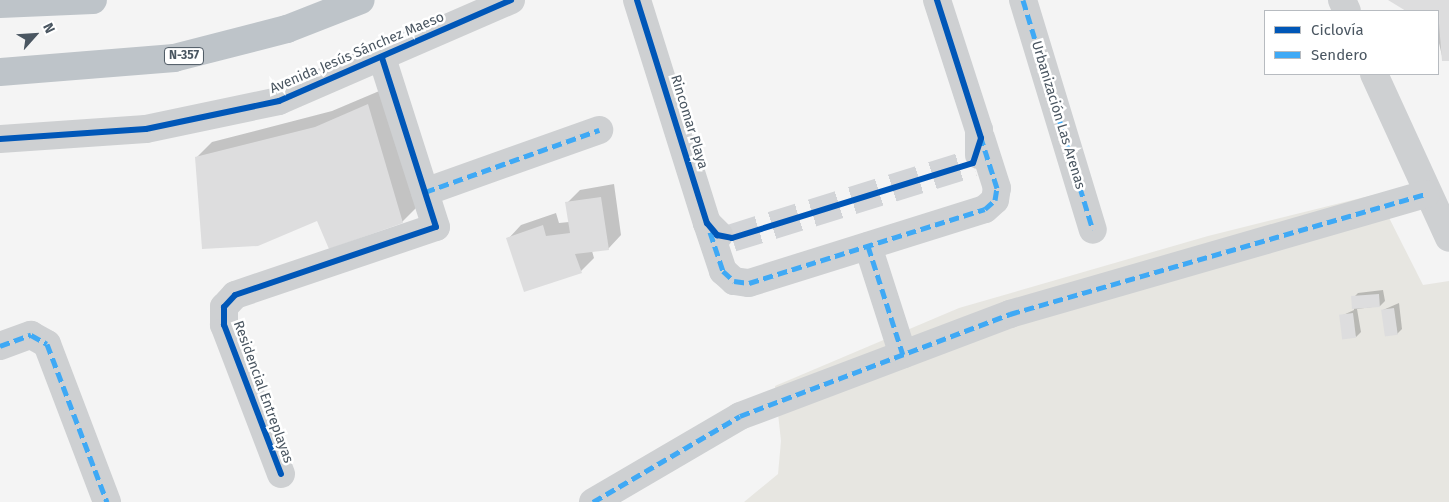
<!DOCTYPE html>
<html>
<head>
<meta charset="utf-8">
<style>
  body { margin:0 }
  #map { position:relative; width:1449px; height:502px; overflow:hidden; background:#f4f4f4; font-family:"Fira Sans",sans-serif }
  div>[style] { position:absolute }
  .sand>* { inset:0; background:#e7e6e1 }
  .shadow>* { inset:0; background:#0003 }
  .building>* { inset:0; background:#ddddde; transform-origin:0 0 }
  .minor-tunnel>* { height:28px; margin-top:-14px; transform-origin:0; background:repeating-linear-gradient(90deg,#d2d4d7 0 28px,transparent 0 42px) }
  .minor>* { height:28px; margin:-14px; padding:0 14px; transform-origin:14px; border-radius:14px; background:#ced0d2 }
  .highway>* { height:28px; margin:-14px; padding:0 14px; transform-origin:14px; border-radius:14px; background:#bec4c9 }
  .quiet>* { height:5px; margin-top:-2.5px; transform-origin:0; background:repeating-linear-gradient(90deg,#3fa9f5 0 10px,transparent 0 15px) }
  .cycleway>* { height:6px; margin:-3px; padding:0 3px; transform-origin:3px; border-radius:3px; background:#0057b8 }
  span { translate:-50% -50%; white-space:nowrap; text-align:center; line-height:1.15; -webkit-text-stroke:5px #fff; paint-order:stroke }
  .shield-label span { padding:1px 4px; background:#fff; border:1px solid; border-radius:4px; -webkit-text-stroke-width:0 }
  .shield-label { font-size:12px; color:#4a5661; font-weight:700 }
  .street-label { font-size:14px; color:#4a5661 }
  .legend { position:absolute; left:1264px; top:10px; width:175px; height:65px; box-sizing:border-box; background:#fff; border:1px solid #b7bbc0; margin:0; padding:6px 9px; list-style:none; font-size:15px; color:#4a5661 }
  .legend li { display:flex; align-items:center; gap:10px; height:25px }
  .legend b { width:25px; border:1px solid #b7bbc0 }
  .north { position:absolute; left:10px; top:10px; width:50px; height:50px; -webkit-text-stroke:4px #fff; paint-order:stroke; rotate:64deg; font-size:14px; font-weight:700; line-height:20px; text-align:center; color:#4a5661 }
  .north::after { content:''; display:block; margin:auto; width:18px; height:22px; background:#4a5661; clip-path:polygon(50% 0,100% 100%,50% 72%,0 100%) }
</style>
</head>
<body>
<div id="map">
  <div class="sand">
    <i style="clip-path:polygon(1377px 194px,1423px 285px,1449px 281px,1449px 502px,744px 502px,778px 474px,781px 441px,775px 386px,959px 308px,1208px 236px)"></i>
  </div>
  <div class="shadow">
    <i style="clip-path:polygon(1391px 0,1449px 0,1449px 59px,1443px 60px,1438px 39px,1438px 11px,1407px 11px)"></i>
    <i style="clip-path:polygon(384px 89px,418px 206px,402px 222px,318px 219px,196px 158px,212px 142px,332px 111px)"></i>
    <i style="clip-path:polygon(614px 184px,621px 235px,608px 249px,592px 251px,594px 258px,581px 271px,508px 239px,521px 225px,556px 213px,559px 223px,569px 222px,567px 203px,580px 190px)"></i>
    <i style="clip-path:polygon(1383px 290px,1385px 301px,1380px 306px,1357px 309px,1361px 332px,1356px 337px,1341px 316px,1354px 310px,1353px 298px,1358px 293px)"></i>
    <i style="clip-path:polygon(1399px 303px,1402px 329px,1397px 334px,1383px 310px)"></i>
  </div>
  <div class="building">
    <i style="clip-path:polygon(1388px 0,1449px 0,1449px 61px,1442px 61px,1438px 11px,1406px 11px)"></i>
    <i style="clip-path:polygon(368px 104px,403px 223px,329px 249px,317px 221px,258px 246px,202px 249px,195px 157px,315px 127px)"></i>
    <i style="clip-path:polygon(601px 197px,609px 250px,575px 254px,582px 273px,524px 292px,506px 238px,543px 225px,546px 236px,570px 233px,565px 202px)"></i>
    <i style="left:1379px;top:294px;width:13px;height:28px;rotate:86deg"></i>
    <i style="left:1394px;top:308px;width:27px;height:13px;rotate:82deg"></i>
    <i style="left:1353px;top:313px;width:25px;height:14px;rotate:83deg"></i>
  </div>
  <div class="minor-tunnel">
    <i style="left:732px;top:238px;width:252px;rotate:-17.3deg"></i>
  </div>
  <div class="minor">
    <i style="left:637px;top:0;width:234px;rotate:72.6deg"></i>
    <i style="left:707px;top:223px;width:17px;rotate:45deg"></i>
    <i style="left:937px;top:0;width:137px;rotate:72.1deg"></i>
    <i style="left:979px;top:130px;width:25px;rotate:90deg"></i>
    <i style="left:1023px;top:0;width:240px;rotate:73.1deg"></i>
    <i style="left:1342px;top:0;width:12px;rotate:66deg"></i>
    <i style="left:1374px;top:74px;width:180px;rotate:65.4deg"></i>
    <i style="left:0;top:139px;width:146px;rotate:-3.9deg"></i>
    <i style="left:146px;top:129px;width:136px;rotate:-11.9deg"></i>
    <i style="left:279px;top:101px;width:253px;rotate:-23.5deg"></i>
    <i style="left:425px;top:192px;width:185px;rotate:-19.6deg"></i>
    <i style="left:707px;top:223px;width:51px;rotate:71.6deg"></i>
    <i style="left:723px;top:271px;width:15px;rotate:42deg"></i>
    <i style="left:734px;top:281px;width:15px;rotate:8deg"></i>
    <i style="left:749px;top:283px;width:247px;rotate:-17.4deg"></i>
    <i style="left:985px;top:209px;width:13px;rotate:-42deg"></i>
    <i style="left:995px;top:200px;width:12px;rotate:-81deg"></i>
    <i style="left:997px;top:188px;width:52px;rotate:-107.7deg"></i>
    <i style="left:868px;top:246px;width:114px;rotate:72.2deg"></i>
    <i style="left:0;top:346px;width:33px;rotate:-20deg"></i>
    <i style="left:31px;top:335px;width:18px;rotate:29deg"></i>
    <i style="left:47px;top:344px;width:169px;rotate:69.2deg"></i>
    <i style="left:281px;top:474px;width:160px;rotate:-110.9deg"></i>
    <i style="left:224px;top:325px;width:18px;rotate:-90deg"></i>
    <i style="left:224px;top:307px;width:16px;rotate:-47deg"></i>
    <i style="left:235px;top:295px;width:212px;rotate:-18.7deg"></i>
    <i style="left:436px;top:227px;width:177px;rotate:-107.7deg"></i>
    <i style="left:593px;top:502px;width:170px;rotate:-30.3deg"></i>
    <i style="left:740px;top:416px;width:289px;rotate:-20.7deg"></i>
    <i style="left:1010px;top:314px;width:433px;rotate:-16.1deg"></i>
  </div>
  <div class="highway">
    <i style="left:0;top:4px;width:93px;rotate:-2.5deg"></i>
    <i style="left:0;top:72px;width:175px;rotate:-4.6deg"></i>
    <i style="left:174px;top:58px;width:117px;rotate:-14.4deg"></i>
    <i style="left:287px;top:29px;width:79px;rotate:-21.4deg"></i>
  </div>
  <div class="quiet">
    <i style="left:1023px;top:0;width:240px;rotate:73.1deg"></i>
    <i style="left:425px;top:192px;width:185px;rotate:-19.6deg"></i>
    <i style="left:710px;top:232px;width:41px;rotate:71.6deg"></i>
    <i style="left:723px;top:271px;width:15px;rotate:42deg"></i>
    <i style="left:734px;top:281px;width:15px;rotate:8deg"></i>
    <i style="left:749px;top:283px;width:247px;rotate:-17.4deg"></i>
    <i style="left:985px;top:209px;width:13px;rotate:-42deg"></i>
    <i style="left:995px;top:200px;width:12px;rotate:-81deg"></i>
    <i style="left:997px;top:188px;width:52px;rotate:-107.7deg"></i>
    <i style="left:868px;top:246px;width:114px;rotate:72.2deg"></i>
    <i style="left:0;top:346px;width:33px;rotate:-20deg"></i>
    <i style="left:31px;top:335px;width:18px;rotate:29deg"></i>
    <i style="left:47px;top:344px;width:169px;rotate:69.2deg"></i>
    <i style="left:593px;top:502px;width:170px;rotate:-30.3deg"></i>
    <i style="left:740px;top:416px;width:289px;rotate:-20.7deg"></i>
    <i style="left:1010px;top:314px;width:433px;rotate:-16.1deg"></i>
  </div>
  <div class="cycleway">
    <i style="left:637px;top:0;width:234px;rotate:72.6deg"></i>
    <i style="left:707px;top:223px;width:16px;rotate:50deg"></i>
    <i style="left:717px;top:235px;width:15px;rotate:11deg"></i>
    <i style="left:732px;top:238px;width:252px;rotate:-17.3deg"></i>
    <i style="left:973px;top:163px;width:26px;rotate:-72deg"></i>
    <i style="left:981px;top:138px;width:145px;rotate:-107.7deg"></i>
    <i style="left:0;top:139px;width:146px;rotate:-3.9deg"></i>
    <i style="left:146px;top:129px;width:136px;rotate:-11.9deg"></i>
    <i style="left:279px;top:101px;width:253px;rotate:-23.5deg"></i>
    <i style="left:281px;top:474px;width:160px;rotate:-110.9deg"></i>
    <i style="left:224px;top:325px;width:18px;rotate:-90deg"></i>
    <i style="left:224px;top:307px;width:16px;rotate:-47deg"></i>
    <i style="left:235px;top:295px;width:212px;rotate:-18.7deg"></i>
    <i style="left:436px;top:227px;width:177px;rotate:-107.7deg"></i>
  </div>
  <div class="shield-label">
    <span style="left:184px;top:56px">N-357</span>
  </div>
  <div class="street-label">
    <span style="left:357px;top:53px;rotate:-23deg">Avenida Jesús Sánchez Maeso</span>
    <span style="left:1058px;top:115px;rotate:73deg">Urbanización Las Arenas</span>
    <span style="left:689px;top:122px;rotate:73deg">Rincomar Playa</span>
    <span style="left:263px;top:392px;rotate:70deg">Residencial Entreplayas</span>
  </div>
  <ul class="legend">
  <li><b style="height:6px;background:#0057b8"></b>Ciclovía</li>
  <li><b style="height:6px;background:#3fa9f5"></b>Sendero</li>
  </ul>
  <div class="north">N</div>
</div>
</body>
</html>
